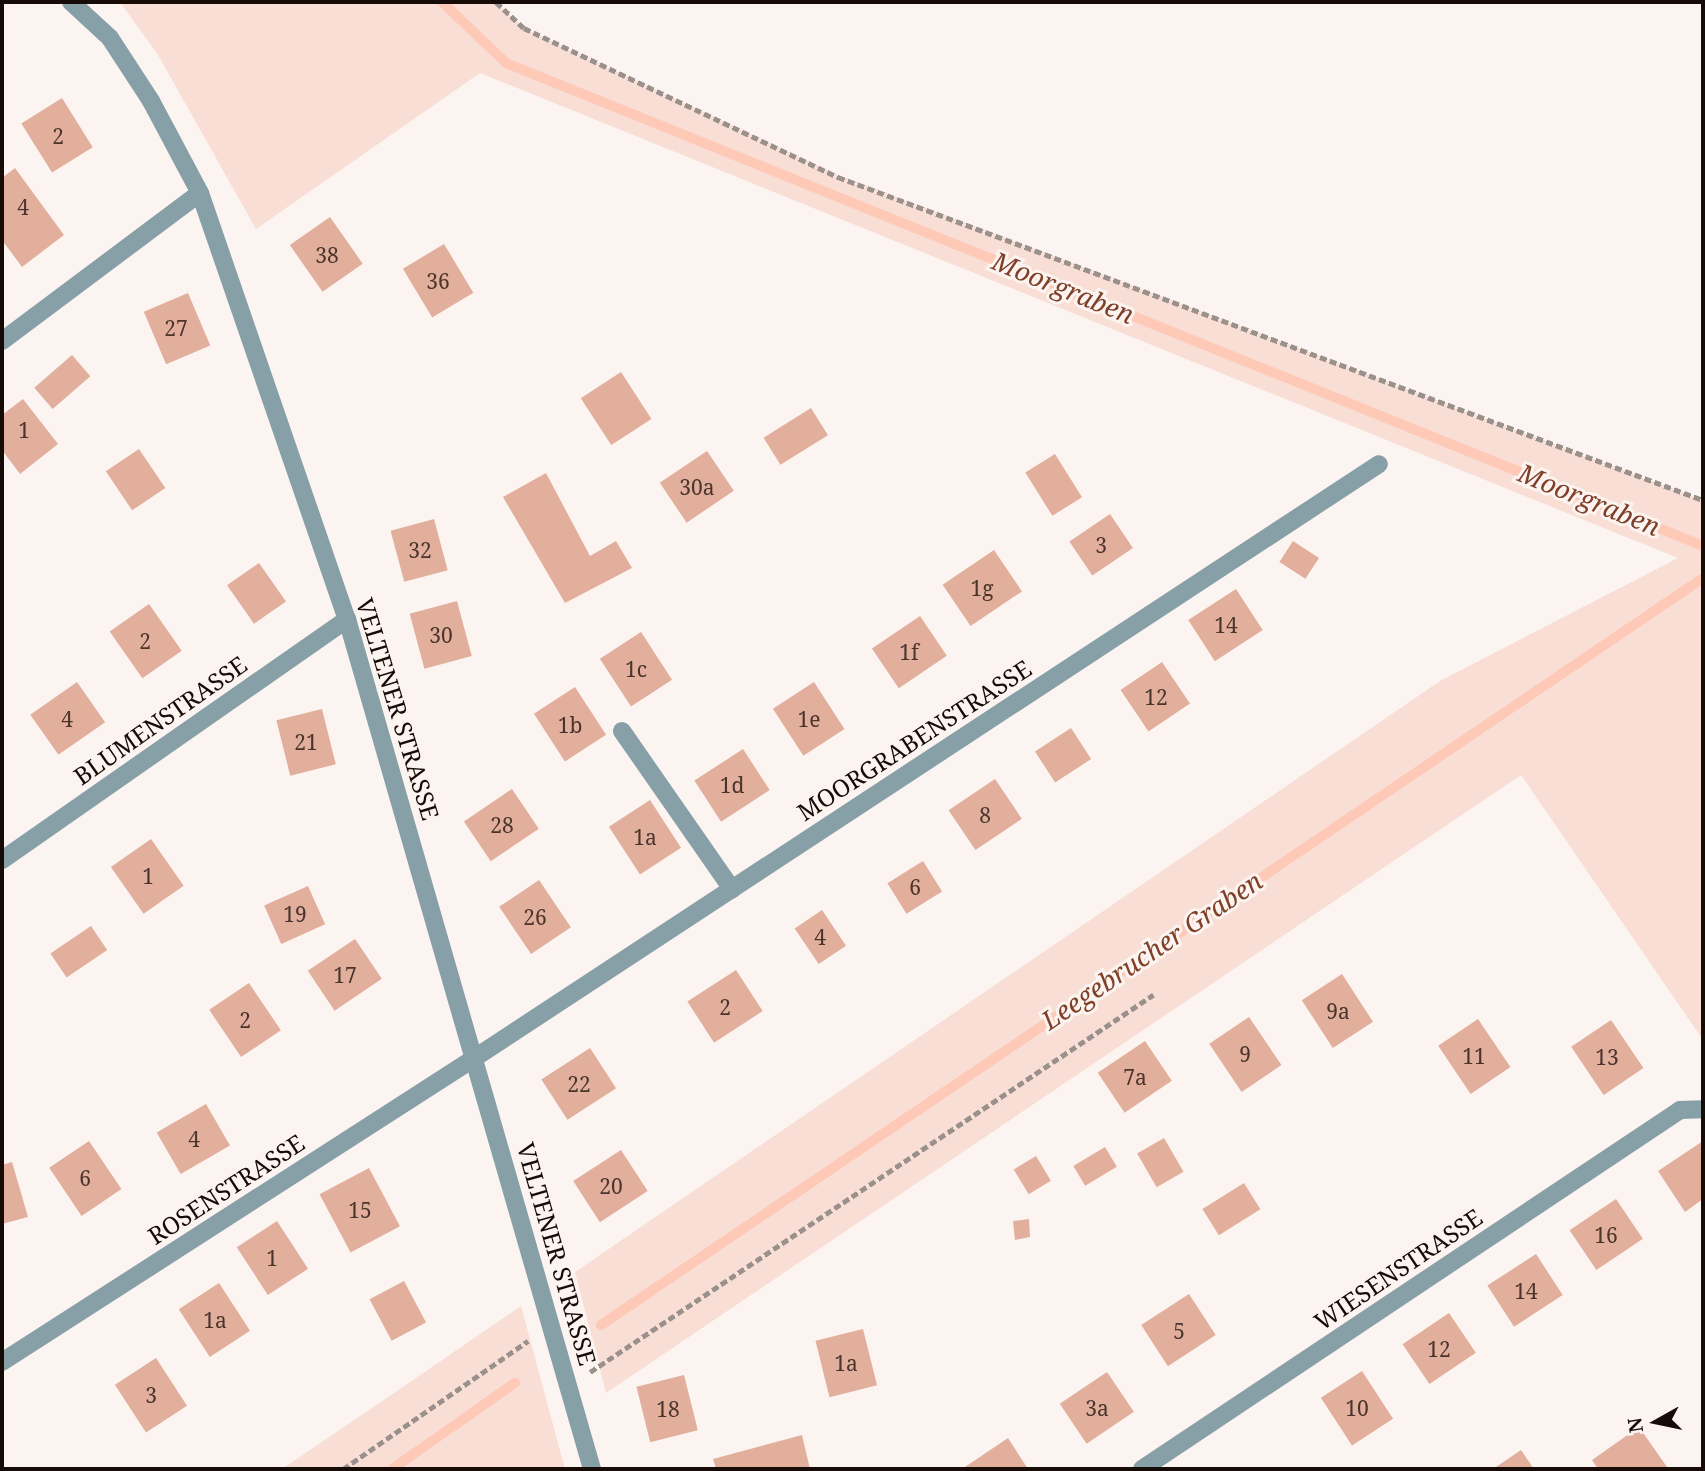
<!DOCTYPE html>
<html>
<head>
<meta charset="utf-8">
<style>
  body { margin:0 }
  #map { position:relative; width:1705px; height:1471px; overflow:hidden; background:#fcf4f1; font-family:"Noto Serif",serif }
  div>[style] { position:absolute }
  .green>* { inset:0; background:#f9ded5 }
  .stream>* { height:10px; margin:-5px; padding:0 5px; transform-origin:5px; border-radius:5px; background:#fecab7 }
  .building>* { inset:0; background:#e2af9d; transform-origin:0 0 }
  .path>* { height:4.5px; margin-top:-2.25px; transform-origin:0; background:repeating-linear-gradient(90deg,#9a918d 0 7px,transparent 0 10.5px) }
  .minor>* { height:18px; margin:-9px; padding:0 9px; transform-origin:9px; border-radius:9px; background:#879fa7 }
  span { translate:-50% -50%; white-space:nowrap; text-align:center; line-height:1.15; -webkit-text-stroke:6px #fcf4f1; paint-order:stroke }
  .number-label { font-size:21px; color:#4a342c }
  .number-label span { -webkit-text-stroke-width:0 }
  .street-label { font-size:24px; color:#170b07 }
  .water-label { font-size:26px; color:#804028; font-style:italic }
  .frame { position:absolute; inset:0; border:4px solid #170b07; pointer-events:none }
  .north { position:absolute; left:1621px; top:1387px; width:70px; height:70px; -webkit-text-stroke:5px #fcf4f1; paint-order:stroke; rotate:261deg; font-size:19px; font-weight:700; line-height:28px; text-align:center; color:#170b07 }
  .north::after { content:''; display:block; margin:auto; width:24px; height:32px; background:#170b07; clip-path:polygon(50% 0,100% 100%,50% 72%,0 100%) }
</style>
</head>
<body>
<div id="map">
  <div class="green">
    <i style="clip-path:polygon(120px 2px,496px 2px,524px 28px,836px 174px,1703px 500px,1703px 1040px,1521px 775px,606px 1393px,575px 1272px,1440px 681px,1678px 558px,480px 73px,256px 229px,158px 55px)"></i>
    <i style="clip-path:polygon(521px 1306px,565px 1469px,282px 1469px,394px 1393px)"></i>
  </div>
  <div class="stream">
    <i style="left:442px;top:2px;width:88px;rotate:43.6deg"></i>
    <i style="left:506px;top:63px;width:1291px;rotate:21.97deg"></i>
    <i style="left:601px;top:1325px;width:1331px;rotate:-34.13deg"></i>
    <i style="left:392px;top:1469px;width:150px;rotate:-35deg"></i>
  </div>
  <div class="building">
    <i style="left:62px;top:98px;width:58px;height:48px;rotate:58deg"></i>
    <i style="clip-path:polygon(15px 168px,64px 235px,22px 267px,2px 240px,2px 178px)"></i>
    <i style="left:330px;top:217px;width:57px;height:49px;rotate:55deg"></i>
    <i style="left:444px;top:244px;width:57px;height:48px;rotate:59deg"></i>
    <i style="left:188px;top:293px;width:57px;height:48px;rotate:67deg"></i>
    <i style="left:72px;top:355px;width:28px;height:50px;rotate:49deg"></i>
    <i style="left:621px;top:372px;width:56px;height:48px;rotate:57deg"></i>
    <i style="clip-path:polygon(23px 399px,58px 444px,20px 474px,2px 450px,2px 415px)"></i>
    <i style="left:811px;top:408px;width:32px;height:56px;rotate:58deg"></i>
    <i style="left:139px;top:449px;width:47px;height:40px;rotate:56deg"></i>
    <i style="left:707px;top:451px;width:48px;height:57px;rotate:56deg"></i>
    <i style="left:1055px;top:454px;width:51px;height:35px;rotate:58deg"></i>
    <i style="clip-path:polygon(546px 473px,590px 556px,616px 541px,632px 568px,565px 603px,503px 497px)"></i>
    <i style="left:1110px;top:514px;width:41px;height:49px;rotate:56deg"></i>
    <i style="left:434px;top:519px;width:53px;height:45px;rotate:75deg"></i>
    <i style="left:1293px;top:541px;width:31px;height:25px;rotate:33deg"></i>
    <i style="left:994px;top:550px;width:50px;height:62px;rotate:56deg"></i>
    <i style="left:259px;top:563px;width:47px;height:39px;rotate:55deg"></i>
    <i style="left:1236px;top:589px;width:49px;height:57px;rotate:57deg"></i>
    <i style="left:457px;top:601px;width:57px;height:49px;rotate:75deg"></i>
    <i style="left:149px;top:604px;width:57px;height:48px;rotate:55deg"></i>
    <i style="left:920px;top:616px;width:48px;height:58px;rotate:56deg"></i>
    <i style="left:641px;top:632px;width:57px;height:49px;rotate:57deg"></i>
    <i style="left:1162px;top:662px;width:50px;height:50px;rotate:56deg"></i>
    <i style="left:77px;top:682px;width:49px;height:57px;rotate:55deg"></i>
    <i style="left:814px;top:682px;width:56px;height:49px;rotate:57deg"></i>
    <i style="left:575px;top:687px;width:57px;height:49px;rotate:57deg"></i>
    <i style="left:322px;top:709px;width:57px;height:47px;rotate:76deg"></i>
    <i style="left:1071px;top:728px;width:37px;height:43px;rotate:57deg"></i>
    <i style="left:743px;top:749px;width:49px;height:58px;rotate:57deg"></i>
    <i style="left:995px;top:779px;width:48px;height:56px;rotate:56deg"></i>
    <i style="left:512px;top:789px;width:48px;height:58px;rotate:56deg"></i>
    <i style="left:650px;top:800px;width:57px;height:49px;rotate:57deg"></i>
    <i style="left:151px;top:839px;width:57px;height:49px;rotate:55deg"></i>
    <i style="left:923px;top:861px;width:36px;height:42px;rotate:58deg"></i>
    <i style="left:539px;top:880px;width:57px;height:48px;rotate:56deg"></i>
    <i style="left:308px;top:886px;width:42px;height:48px;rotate:66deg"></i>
    <i style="left:822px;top:910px;width:43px;height:33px;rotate:56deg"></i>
    <i style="left:91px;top:926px;width:29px;height:49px;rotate:56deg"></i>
    <i style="left:355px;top:939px;width:48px;height:57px;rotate:56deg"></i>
    <i style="left:736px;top:970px;width:49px;height:58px;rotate:57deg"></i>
    <i style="left:1342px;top:974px;width:57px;height:48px;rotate:57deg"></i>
    <i style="left:249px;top:983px;width:57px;height:48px;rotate:56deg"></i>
    <i style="left:1249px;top:1017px;width:58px;height:48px;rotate:56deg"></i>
    <i style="left:1478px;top:1019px;width:58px;height:48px;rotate:56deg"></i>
    <i style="left:1611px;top:1020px;width:58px;height:48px;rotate:56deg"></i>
    <i style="left:1145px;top:1041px;width:48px;height:57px;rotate:56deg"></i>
    <i style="left:590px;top:1048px;width:48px;height:58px;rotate:57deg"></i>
    <i style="left:206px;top:1104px;width:48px;height:57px;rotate:60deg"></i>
    <i style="left:1164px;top:1138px;width:39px;height:31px;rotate:60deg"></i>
    <i style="left:89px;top:1141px;width:58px;height:48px;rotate:56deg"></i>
    <i style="clip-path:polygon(1703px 1141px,1703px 1199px,1685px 1212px,1658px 1171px)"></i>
    <i style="left:1105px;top:1147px;width:23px;height:37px;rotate:59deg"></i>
    <i style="left:621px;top:1150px;width:49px;height:57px;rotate:57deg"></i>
    <i style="left:1036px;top:1156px;width:29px;height:26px;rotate:59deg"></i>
    <i style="clip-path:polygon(12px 1162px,28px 1217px,2px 1224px,2px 1165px)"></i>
    <i style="left:369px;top:1168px;width:66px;height:56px;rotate:62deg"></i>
    <i style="left:1244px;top:1183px;width:31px;height:49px;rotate:58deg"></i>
    <i style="left:1616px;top:1199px;width:48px;height:56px;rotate:56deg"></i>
    <i style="clip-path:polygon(1029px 1219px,1030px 1237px,1015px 1240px,1013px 1221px)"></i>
    <i style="left:277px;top:1221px;width:57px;height:48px;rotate:57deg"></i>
    <i style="left:1536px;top:1254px;width:49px;height:58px;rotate:57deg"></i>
    <i style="left:404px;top:1281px;width:47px;height:39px;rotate:62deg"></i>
    <i style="left:219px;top:1283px;width:57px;height:48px;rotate:57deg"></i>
    <i style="left:1189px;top:1294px;width:49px;height:57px;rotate:57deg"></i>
    <i style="left:1449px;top:1313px;width:48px;height:56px;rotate:56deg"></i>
    <i style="left:863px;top:1329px;width:58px;height:49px;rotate:76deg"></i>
    <i style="left:156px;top:1358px;width:57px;height:49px;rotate:57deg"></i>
    <i style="left:1362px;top:1371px;width:57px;height:49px;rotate:57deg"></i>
    <i style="left:1107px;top:1372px;width:48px;height:57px;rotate:56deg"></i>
    <i style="left:684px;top:1375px;width:57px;height:49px;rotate:76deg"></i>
    <i style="clip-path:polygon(1639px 1427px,1667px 1467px,1598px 1469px,1592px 1460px)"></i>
    <i style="clip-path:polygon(802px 1435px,810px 1469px,716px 1469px,713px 1459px)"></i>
    <i style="clip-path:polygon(1008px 1438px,1028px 1469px,962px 1469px)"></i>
    <i style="clip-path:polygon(1521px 1450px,1534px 1469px,1493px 1469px)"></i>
  </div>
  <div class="path">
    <i style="left:496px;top:2px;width:38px;rotate:43deg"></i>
    <i style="left:524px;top:28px;width:348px;rotate:25.4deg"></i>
    <i style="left:838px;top:177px;width:923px;rotate:20.48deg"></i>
    <i style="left:590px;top:1372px;width:678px;rotate:-33.81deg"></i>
    <i style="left:343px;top:1469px;width:225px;rotate:-34.7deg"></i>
  </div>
  <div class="minor">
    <i style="left:71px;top:2px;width:53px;rotate:42.7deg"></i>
    <i style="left:110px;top:38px;width:75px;rotate:56.9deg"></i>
    <i style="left:151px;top:101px;width:104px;rotate:62deg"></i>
    <i style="left:200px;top:193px;width:451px;rotate:71deg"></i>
    <i style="left:347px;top:619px;width:885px;rotate:73.92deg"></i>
    <i style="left:2px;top:341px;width:247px;rotate:-36.8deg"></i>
    <i style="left:622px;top:731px;width:193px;rotate:55.2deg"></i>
    <i style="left:2px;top:860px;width:421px;rotate:-34.9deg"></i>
    <i style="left:2px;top:1362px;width:564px;rotate:-32.76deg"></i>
    <i style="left:476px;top:1057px;width:1080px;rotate:-33.29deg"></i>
    <i style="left:1142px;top:1469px;width:647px;rotate:-33.71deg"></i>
    <i style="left:1680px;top:1110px;width:23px;rotate:-2deg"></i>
  </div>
  <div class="number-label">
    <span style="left:58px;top:136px">2</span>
    <span style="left:23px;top:207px">4</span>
    <span style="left:327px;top:255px">38</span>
    <span style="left:438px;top:281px">36</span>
    <span style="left:176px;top:328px">27</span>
    <span style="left:24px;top:430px">1</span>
    <span style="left:697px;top:487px">30a</span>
    <span style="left:1101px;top:545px">3</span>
    <span style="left:420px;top:550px">32</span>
    <span style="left:982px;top:588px">1g</span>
    <span style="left:1226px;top:625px">14</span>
    <span style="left:441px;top:635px">30</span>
    <span style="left:145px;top:641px">2</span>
    <span style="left:909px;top:652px">1f</span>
    <span style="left:636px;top:669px">1c</span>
    <span style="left:1156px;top:697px">12</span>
    <span style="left:67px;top:719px">4</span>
    <span style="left:809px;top:719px">1e</span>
    <span style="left:570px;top:725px">1b</span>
    <span style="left:306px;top:742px">21</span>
    <span style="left:732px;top:785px">1d</span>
    <span style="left:985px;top:815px">8</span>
    <span style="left:502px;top:825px">28</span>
    <span style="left:645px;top:837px">1a</span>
    <span style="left:148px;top:876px">1</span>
    <span style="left:915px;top:887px">6</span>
    <span style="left:295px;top:914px">19</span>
    <span style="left:535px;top:917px">26</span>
    <span style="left:820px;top:937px">4</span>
    <span style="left:345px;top:975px">17</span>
    <span style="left:725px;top:1007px">2</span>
    <span style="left:1338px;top:1011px">9a</span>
    <span style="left:245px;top:1020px">2</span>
    <span style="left:1245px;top:1054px">9</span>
    <span style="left:1474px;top:1056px">11</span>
    <span style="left:1607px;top:1057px">13</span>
    <span style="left:1135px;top:1077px">7a</span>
    <span style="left:579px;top:1084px">22</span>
    <span style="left:194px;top:1139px">4</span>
    <span style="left:85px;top:1178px">6</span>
    <span style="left:611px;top:1186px">20</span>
    <span style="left:360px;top:1210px">15</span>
    <span style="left:1606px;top:1235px">16</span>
    <span style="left:272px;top:1258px">1</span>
    <span style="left:1526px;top:1291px">14</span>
    <span style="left:215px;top:1320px">1a</span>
    <span style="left:1179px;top:1331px">5</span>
    <span style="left:1439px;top:1349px">12</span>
    <span style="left:846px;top:1363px">1a</span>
    <span style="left:151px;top:1395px">3</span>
    <span style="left:1097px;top:1408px">3a</span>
    <span style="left:1357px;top:1408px">10</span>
    <span style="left:668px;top:1409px">18</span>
  </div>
  <div class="street-label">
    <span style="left:398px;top:709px;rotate:73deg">VELTENER STRASSE</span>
    <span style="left:160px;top:720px;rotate:-35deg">BLUMENSTRASSE</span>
    <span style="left:914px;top:740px;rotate:-33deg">MOORGRABENSTRASSE</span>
    <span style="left:226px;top:1189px;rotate:-33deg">ROSENSTRASSE</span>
    <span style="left:557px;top:1254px;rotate:74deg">VELTENER STRASSE</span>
    <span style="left:1398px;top:1269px;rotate:-34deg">WIESENSTRASSE</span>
  </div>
  <div class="water-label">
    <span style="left:1063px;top:288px;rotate:22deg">Moorgraben</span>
    <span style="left:1589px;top:500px;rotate:22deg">Moorgraben</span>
    <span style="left:1152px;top:951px;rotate:-34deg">Leegebrucher Graben</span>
  </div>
  <div class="frame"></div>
  <div class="north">N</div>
</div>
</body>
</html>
